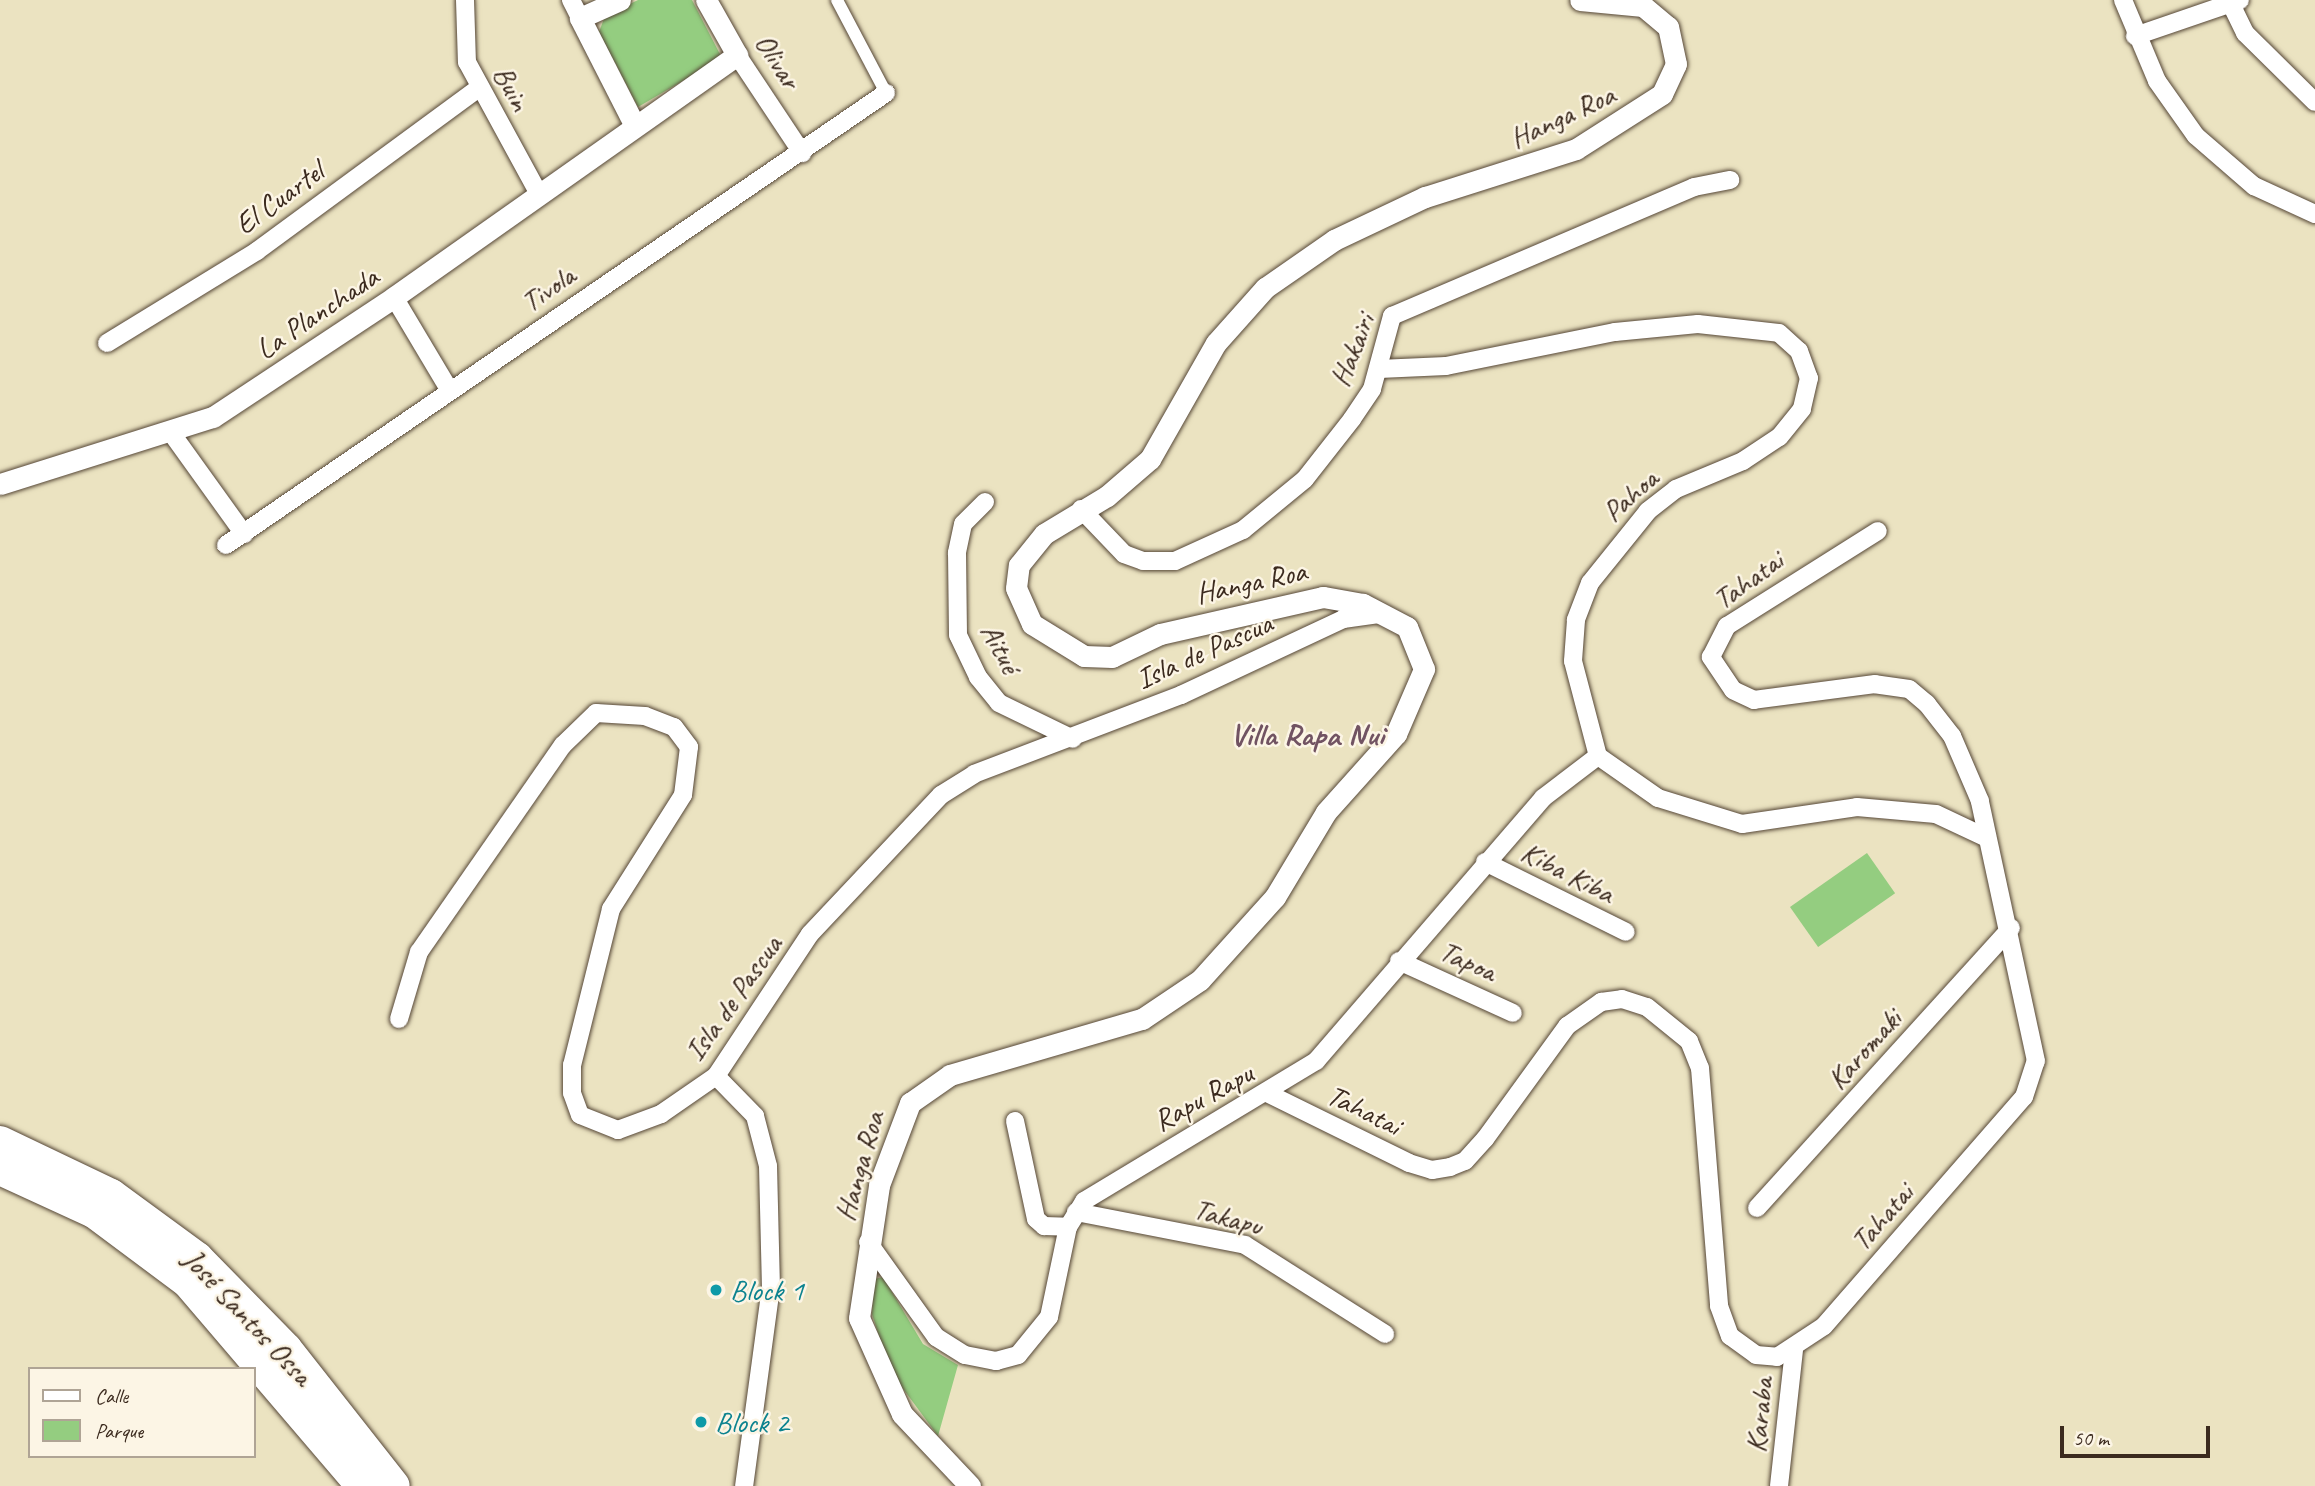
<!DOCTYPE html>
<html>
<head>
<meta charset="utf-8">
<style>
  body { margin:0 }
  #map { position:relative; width:2315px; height:1486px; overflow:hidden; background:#ebe3c1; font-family:Caveat,sans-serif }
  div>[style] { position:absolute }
  .green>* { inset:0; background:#94cd80; transform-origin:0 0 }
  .roads { filter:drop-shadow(0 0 2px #554636) drop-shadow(0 0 2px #554636) }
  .pedestrian>* { height:12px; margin:-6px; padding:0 6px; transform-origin:6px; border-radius:6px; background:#fff }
  .minor>* { height:18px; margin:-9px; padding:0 9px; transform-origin:9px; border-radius:9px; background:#fff }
  .tertiary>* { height:21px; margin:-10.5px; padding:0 10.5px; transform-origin:10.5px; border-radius:10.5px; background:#fff }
  .motorway>* { height:32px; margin:-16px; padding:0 16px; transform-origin:16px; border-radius:16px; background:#fff }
  .dots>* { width:19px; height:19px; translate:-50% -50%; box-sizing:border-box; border:4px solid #fcf5e5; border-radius:50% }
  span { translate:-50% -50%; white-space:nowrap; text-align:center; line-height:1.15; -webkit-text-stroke:5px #fcf5e5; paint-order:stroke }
  .street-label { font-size:30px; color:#3b2a1e }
  .culture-label { font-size:30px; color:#0d838f }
  .left { translate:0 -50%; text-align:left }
  .neighbourhood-label { font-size:32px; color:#715362; font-weight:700 }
  .legend { position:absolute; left:28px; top:1367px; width:228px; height:91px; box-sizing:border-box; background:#fcf5e5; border:2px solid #afa495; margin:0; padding:9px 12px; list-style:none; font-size:21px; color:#3b2a1e }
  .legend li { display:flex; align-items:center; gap:14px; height:35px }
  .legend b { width:35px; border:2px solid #afa495 }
  .scale { position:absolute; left:2060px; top:1426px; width:150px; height:32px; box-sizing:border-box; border:4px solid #3b2a1e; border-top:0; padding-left:9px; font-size:21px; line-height:24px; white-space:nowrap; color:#3b2a1e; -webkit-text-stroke:5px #fcf5e5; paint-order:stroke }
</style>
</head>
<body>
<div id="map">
  <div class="green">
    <i style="clip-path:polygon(638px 0,692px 0,722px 58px,638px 107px,599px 32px,605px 16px)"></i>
    <i style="left:1867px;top:853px;width:49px;height:94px;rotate:55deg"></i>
    <i style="clip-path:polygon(883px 1277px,923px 1344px,958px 1365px,938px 1436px,890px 1371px,872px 1314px,874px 1279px)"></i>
  </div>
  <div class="roads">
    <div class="pedestrian">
      <i style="left:837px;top:0;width:105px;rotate:62.2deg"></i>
    </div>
    <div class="minor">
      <i style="left:465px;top:0;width:62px;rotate:88.2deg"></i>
      <i style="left:467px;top:62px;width:150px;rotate:61.4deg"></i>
      <i style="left:571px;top:0;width:20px;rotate:63deg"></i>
      <i style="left:2123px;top:0;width:88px;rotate:67.2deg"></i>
      <i style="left:2157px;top:81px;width:67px;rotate:54.7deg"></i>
      <i style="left:2196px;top:136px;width:77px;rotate:40.8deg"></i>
      <i style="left:2254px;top:186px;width:67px;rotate:24.7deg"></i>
      <i style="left:2229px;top:0;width:37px;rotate:64deg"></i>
      <i style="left:2245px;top:33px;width:98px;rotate:44.6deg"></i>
      <i style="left:2135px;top:36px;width:111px;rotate:-18.9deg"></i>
      <i style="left:737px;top:55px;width:118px;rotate:56.4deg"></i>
      <i style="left:394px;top:297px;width:109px;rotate:59.2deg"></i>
      <i style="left:107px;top:343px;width:176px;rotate:-31.5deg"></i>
      <i style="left:257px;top:251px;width:275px;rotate:-36.3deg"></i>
      <i style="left:1379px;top:369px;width:67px;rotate:-2.6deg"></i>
      <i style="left:1446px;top:366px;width:172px;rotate:-11.4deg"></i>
      <i style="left:1615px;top:332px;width:83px;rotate:-5.5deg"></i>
      <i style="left:1698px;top:324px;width:81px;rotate:6.3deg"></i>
      <i style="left:1779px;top:333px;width:27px;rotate:42deg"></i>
      <i style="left:1799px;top:351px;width:29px;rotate:70deg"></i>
      <i style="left:1809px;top:378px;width:32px;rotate:103deg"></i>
      <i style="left:1802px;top:409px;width:36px;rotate:129deg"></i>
      <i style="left:1779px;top:437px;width:43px;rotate:146.3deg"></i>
      <i style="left:1743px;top:461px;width:73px;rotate:157.3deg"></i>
      <i style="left:1676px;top:489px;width:36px;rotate:142deg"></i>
      <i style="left:1648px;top:511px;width:92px;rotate:128.9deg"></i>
      <i style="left:1590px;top:583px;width:40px;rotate:111deg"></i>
      <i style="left:1576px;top:620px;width:41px;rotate:94.2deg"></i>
      <i style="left:1573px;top:661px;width:98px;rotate:75.3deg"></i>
      <i style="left:1598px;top:756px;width:73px;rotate:35deg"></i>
      <i style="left:1658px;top:798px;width:88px;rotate:17.2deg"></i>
      <i style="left:1742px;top:824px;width:116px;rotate:-8.4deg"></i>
      <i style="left:1857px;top:807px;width:79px;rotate:5.1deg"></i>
      <i style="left:1936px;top:814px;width:56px;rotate:25.2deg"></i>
      <i style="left:170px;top:431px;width:127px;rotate:54.3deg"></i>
      <i style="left:985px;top:502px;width:31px;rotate:135deg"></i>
      <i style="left:963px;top:524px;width:30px;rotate:102deg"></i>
      <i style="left:957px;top:553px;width:82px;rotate:89.3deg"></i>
      <i style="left:958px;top:635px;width:47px;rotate:64.5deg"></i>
      <i style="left:978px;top:677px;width:33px;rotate:51deg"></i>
      <i style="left:999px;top:703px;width:82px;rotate:25.9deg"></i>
      <i style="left:1081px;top:509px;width:62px;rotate:46.3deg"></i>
      <i style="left:1124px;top:554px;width:20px;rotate:20deg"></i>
      <i style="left:1143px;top:561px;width:32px"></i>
      <i style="left:1175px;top:561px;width:75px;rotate:-24.5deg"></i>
      <i style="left:1243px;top:530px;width:80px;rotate:-39.4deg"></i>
      <i style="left:1305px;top:479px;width:76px;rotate:-51.9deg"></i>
      <i style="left:1352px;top:419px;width:36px;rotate:-56deg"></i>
      <i style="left:1372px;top:389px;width:76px;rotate:-74.7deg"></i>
      <i style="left:1392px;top:316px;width:328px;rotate:-23.1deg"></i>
      <i style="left:1694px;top:187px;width:37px;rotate:-11deg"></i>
      <i style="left:226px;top:545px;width:800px;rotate:-34.41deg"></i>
      <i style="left:1485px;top:862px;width:157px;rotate:26.4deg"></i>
      <i style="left:1399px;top:961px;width:125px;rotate:24.5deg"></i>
      <i style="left:399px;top:1019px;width:70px;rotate:-73.4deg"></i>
      <i style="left:419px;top:952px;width:252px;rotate:-55.2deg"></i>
      <i style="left:563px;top:745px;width:46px;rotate:-44.1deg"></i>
      <i style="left:596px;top:713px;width:49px;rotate:3.5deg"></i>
      <i style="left:645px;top:716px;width:31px;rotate:21deg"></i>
      <i style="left:674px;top:727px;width:25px;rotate:53deg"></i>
      <i style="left:689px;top:747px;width:48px;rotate:97.1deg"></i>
      <i style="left:683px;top:795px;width:135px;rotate:122.3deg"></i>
      <i style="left:611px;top:909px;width:161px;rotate:104deg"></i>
      <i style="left:572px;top:1065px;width:28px;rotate:90deg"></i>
      <i style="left:572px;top:1093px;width:23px;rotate:70deg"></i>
      <i style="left:580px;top:1115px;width:41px;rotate:21.5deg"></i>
      <i style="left:618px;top:1130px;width:46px;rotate:-20.4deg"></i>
      <i style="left:661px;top:1114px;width:67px;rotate:-34.6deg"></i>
      <i style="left:716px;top:1076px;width:170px;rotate:-56.5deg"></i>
      <i style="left:810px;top:934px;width:191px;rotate:-46.7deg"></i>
      <i style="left:941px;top:795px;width:39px;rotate:-32deg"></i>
      <i style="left:974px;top:774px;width:222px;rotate:-20.9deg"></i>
      <i style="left:1181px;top:695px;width:179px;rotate:-25.1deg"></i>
      <i style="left:1343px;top:619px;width:36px;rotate:-8deg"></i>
      <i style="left:716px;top:1076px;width:56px;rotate:45.7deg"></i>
      <i style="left:755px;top:1116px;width:52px;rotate:75.4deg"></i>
      <i style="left:768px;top:1166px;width:121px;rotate:88.6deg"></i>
      <i style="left:771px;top:1287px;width:201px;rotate:97.7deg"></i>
      <i style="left:1269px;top:1094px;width:156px;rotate:26.2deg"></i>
      <i style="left:1409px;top:1163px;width:24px;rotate:17deg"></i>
      <i style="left:1432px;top:1170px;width:18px;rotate:-9deg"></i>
      <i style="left:1450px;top:1167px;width:16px;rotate:-22deg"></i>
      <i style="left:1465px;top:1161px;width:30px;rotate:-48deg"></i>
      <i style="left:1485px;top:1139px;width:140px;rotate:-54deg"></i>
      <i style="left:1567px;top:1026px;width:42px;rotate:-35.2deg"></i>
      <i style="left:1601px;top:1002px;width:21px;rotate:-8deg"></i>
      <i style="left:1622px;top:999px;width:26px;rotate:18deg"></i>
      <i style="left:1647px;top:1007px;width:54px;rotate:39deg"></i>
      <i style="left:1689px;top:1041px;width:29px;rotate:68deg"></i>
      <i style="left:1700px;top:1068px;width:239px;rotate:85.4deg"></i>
      <i style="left:1719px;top:1306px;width:32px;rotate:70deg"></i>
      <i style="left:1730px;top:1336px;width:32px;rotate:36deg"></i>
      <i style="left:1756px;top:1355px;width:21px;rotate:5deg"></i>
      <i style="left:1777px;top:1357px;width:56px;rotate:-33.4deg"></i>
      <i style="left:1824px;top:1326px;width:304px;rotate:-48.9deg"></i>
      <i style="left:2024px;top:1097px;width:38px;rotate:-72deg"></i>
      <i style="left:2036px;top:1061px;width:266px;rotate:-102.2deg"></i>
      <i style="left:1980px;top:801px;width:71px;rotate:-113.3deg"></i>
      <i style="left:1952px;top:736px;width:41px;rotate:-128deg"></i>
      <i style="left:1927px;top:704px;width:23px;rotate:-140deg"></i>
      <i style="left:1909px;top:689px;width:34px;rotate:-172deg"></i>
      <i style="left:1875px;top:684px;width:122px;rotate:172.5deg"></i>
      <i style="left:1754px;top:700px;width:23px;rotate:-155deg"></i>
      <i style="left:1733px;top:690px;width:40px;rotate:-124deg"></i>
      <i style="left:1711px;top:657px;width:35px;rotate:-63deg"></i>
      <i style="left:1727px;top:626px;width:178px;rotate:-32.2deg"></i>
      <i style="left:1015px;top:1121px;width:100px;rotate:77.9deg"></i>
      <i style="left:1036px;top:1219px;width:11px;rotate:41deg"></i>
      <i style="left:1044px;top:1226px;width:24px;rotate:2deg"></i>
      <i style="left:1757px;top:1208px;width:378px;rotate:-47.8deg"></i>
      <i style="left:1076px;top:1212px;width:172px;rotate:11deg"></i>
      <i style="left:1245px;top:1245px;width:166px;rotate:32.4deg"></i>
      <i style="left:868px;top:1242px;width:117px;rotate:54.4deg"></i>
      <i style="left:936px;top:1337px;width:34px;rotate:32deg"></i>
      <i style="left:965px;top:1355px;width:32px;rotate:11deg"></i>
      <i style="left:996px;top:1361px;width:23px;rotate:-15deg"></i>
      <i style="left:1018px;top:1355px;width:49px;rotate:-50.8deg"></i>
      <i style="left:1049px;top:1317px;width:92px;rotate:-78.1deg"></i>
      <i style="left:1068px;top:1227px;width:31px;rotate:-58deg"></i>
      <i style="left:1084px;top:1201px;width:271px;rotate:-31.1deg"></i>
      <i style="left:1316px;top:1061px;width:347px;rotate:-49.2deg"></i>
      <i style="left:1543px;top:798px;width:69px;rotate:-37.4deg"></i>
      <i style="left:1779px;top:1486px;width:137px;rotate:-83.7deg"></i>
    </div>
    <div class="tertiary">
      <i style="left:620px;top:0;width:44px;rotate:155.8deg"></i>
      <i style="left:580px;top:18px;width:121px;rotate:63deg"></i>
      <i style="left:0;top:484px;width:223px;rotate:-17.5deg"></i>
      <i style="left:213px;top:417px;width:217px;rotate:-33.5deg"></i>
      <i style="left:394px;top:297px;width:420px;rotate:-35.2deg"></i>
      <i style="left:737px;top:55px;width:63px;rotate:-119.4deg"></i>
      <i style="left:970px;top:1486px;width:99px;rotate:-133.4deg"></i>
      <i style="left:902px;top:1414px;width:105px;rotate:-114.1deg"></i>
      <i style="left:859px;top:1318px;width:134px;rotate:-81.4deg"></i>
      <i style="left:879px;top:1185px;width:88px;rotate:-69.3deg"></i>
      <i style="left:910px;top:1103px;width:49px;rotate:-35deg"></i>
      <i style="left:950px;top:1075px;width:200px;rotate:-16.3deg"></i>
      <i style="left:1142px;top:1019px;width:70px;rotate:-33.9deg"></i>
      <i style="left:1200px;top:980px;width:112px;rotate:-47.9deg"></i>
      <i style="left:1275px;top:897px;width:99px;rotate:-59deg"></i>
      <i style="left:1326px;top:812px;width:105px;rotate:-48.1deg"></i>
      <i style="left:1396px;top:734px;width:71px;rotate:-66.7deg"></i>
      <i style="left:1424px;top:669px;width:45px;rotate:-112deg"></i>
      <i style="left:1407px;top:627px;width:50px;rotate:-152.4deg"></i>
      <i style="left:1363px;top:604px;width:41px;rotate:-170.1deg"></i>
      <i style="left:1323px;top:597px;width:167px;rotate:167.2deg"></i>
      <i style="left:1160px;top:634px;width:53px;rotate:154.4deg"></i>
      <i style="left:1112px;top:657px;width:28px;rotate:-178deg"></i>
      <i style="left:1084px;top:656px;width:61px;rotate:-148.4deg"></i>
      <i style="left:1032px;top:624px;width:39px;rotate:-114deg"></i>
      <i style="left:1016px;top:588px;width:23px;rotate:-83deg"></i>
      <i style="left:1019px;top:565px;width:40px;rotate:-51deg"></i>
      <i style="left:1044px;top:534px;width:74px;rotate:-31.1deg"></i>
      <i style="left:1107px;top:496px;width:57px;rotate:-40.7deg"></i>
      <i style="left:1150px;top:459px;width:133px;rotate:-60.4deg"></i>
      <i style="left:1216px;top:343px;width:74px;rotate:-48.3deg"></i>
      <i style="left:1265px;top:288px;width:84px;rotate:-34.8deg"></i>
      <i style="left:1334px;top:240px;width:101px;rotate:-25.3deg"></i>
      <i style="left:1425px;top:197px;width:158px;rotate:-17.6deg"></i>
      <i style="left:1576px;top:149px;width:102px;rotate:-32.6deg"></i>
      <i style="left:1662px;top:94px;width:33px;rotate:-65deg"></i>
      <i style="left:1676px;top:64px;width:38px;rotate:-102deg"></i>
      <i style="left:1668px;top:27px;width:33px;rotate:-140deg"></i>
      <i style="left:1643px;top:6px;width:63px;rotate:-174.6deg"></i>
    </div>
    <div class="motorway">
      <i style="left:0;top:1142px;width:123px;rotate:25.5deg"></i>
      <i style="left:111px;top:1195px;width:107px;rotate:36.2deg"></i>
      <i style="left:197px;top:1258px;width:127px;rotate:45.6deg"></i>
      <i style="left:286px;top:1349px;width:174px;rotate:51.8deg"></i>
      <i style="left:0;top:1169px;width:103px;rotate:24.6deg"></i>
      <i style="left:94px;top:1212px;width:117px;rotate:36.7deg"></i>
      <i style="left:188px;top:1282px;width:268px;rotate:49.5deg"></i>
    </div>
  </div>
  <div class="dots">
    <i style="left:716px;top:1290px;background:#0f9aa8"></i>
    <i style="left:701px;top:1422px;background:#0f9aa8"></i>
  </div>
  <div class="street-label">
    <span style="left:778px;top:61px;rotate:57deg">Olivar</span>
    <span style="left:512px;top:88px;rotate:62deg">Buin</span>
    <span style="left:1562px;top:116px;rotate:-25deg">Hanga Roa</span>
    <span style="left:279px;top:198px;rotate:-36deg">El Cuartel</span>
    <span style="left:548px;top:289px;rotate:-35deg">Tivola</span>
    <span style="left:317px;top:313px;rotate:-34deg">La Planchada</span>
    <span style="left:1352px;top:350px;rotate:-68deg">Hakairi</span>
    <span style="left:1630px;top:495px;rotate:-41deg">Pahoa</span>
    <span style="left:1748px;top:580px;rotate:-36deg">Tahatai</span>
    <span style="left:1251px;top:582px;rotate:-12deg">Hanga Roa</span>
    <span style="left:1001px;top:648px;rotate:63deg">Aitué</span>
    <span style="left:1204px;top:651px;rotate:-24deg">Isla de Pascua</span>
    <span style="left:1568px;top:872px;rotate:27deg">Kiba Kiba</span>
    <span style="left:1468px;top:961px;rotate:24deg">Tapoa</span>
    <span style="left:733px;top:998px;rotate:-55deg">Isla de Pascua</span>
    <span style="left:1864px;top:1049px;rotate:-48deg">Karomaki</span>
    <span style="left:1203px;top:1097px;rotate:-29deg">Rapu Rapu</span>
    <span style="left:1364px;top:1110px;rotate:26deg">Tahatai</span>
    <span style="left:859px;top:1166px;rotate:-74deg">Hanga Roa</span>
    <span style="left:1228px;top:1217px;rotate:15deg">Takapu</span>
    <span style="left:1882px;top:1217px;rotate:-49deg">Tahatai</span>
    <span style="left:248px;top:1317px;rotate:47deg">José Santos Ossa</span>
    <span style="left:1759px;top:1415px;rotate:-84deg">Karaba</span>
  </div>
  <div class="culture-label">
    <span class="left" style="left:730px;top:1290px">Block 1</span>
    <span class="left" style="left:715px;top:1422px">Block 2</span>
  </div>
  <div class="neighbourhood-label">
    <span style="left:1307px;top:735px">Villa Rapa Nui</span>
  </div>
  <ul class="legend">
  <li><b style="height:9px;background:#fff"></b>Calle</li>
  <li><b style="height:19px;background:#94cd80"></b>Parque</li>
  </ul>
  <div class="scale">50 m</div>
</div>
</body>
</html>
